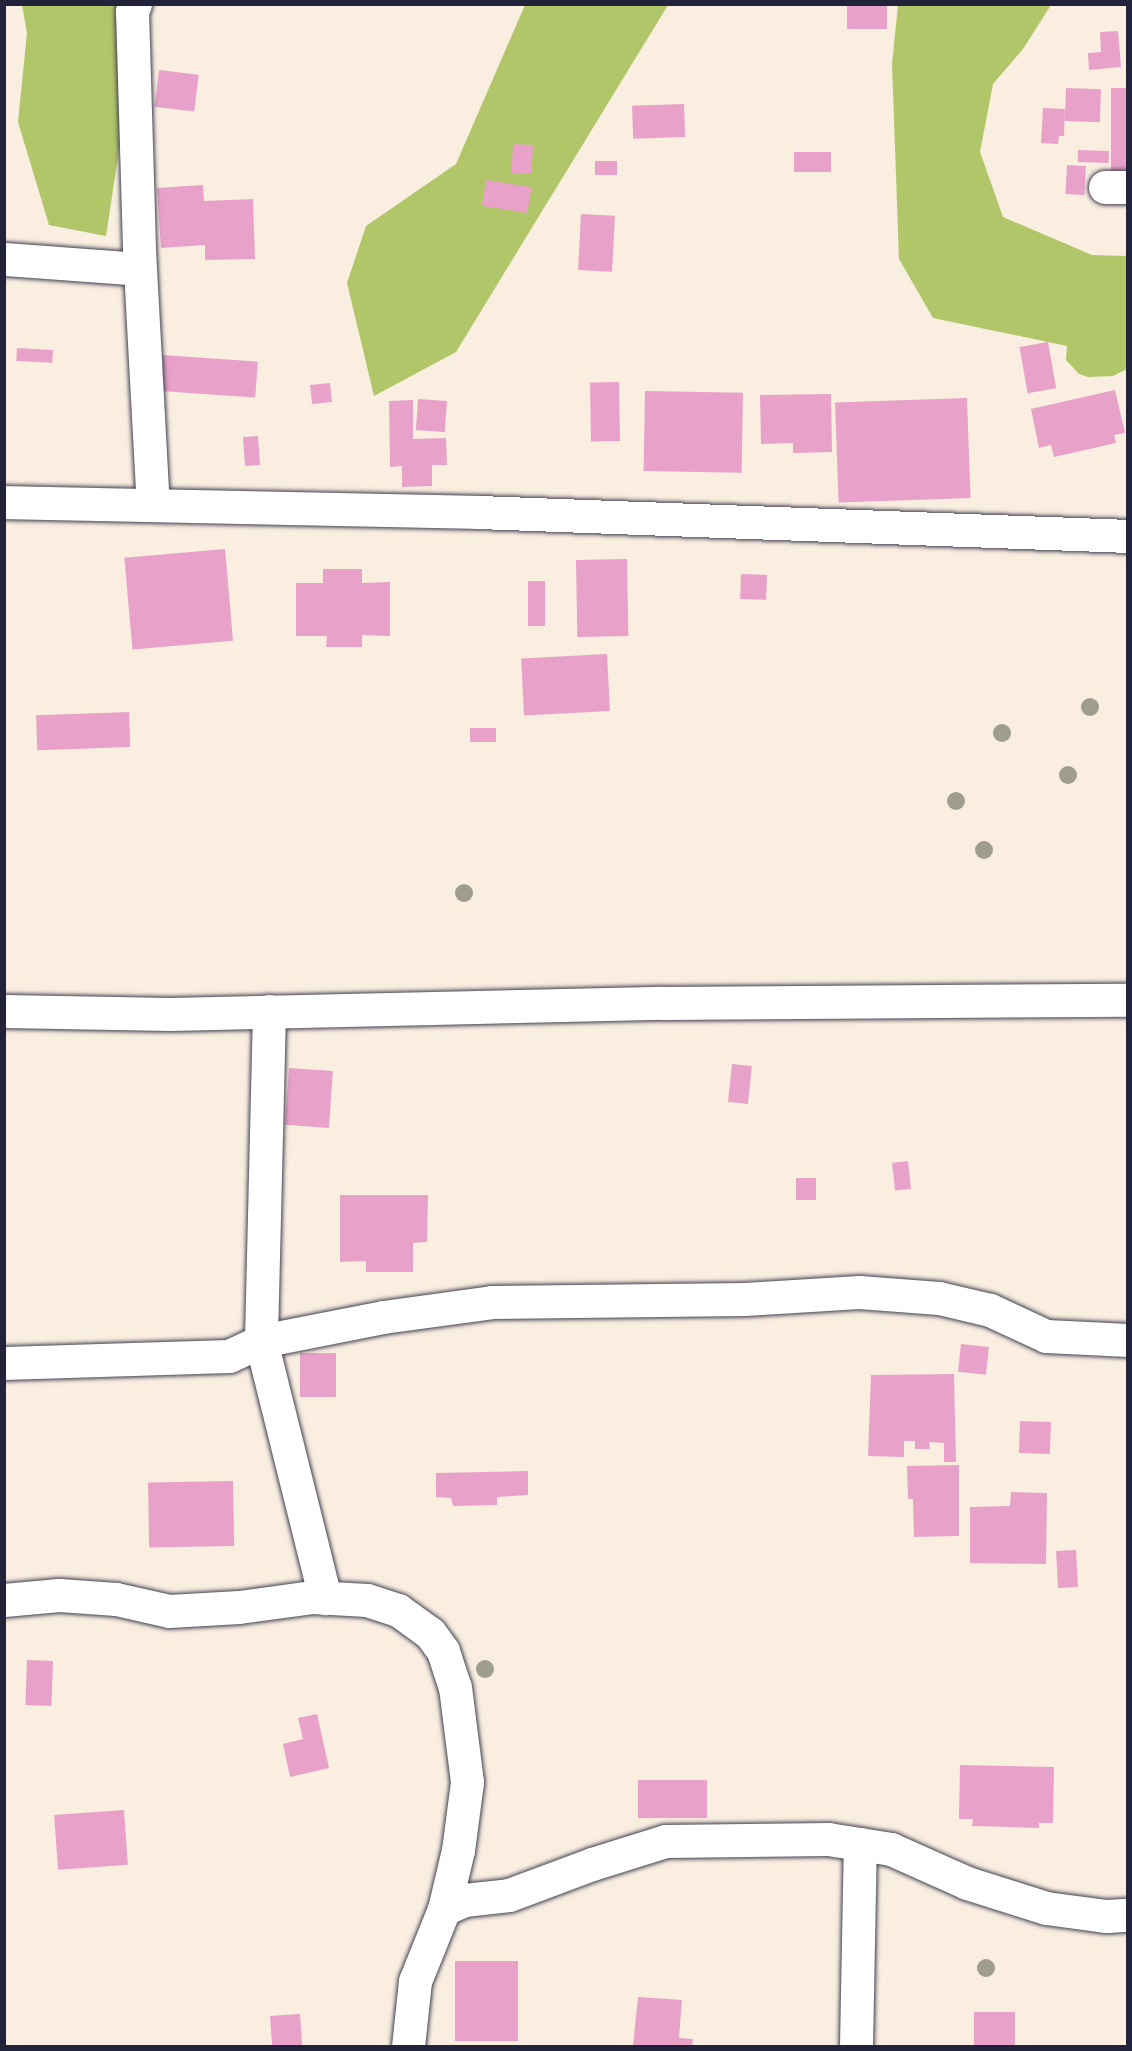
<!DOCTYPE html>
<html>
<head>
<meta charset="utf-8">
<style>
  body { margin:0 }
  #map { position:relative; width:1132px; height:2051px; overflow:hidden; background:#f9eee0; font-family:Kalam,sans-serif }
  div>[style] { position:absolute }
  .green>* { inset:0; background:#b1c569 }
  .building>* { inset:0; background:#e8a1c9; transform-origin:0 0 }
  .roads { filter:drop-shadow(0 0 2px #424154) drop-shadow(0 0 2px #424154) }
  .minor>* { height:33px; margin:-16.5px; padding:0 16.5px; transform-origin:16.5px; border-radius:16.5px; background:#fff }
  .trees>* { width:18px; height:18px; margin:-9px; border-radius:50%; background:#9e9d8e }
  span { translate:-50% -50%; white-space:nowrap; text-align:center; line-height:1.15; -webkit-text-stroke:4.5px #fff; paint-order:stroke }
  .frame { position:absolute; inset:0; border:6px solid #22223b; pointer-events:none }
</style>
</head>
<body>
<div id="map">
  <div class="green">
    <i style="clip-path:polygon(22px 5px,141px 5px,106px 236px,49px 225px,18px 122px,27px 33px)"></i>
    <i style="clip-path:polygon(525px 5px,668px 5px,456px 352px,374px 396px,347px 283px,366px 226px,456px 164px)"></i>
    <i style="clip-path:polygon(898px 5px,1051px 5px,1023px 49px,993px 84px,980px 152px,1003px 217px,1092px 255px,1127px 256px,1127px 369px,1113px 376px,1088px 377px,1079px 374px,1066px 360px,1067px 346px,933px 318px,899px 259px,892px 64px)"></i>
  </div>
  <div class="building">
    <i style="left:847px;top:4px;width:40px;height:25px"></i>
    <i style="clip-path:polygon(1118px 31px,1121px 67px,1089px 70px,1088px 53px,1101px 52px,1100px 32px)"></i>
    <i style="left:159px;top:70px;width:40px;height:37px;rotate:7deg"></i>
    <i style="left:1066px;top:88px;width:35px;height:33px;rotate:2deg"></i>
    <i style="left:1111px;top:88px;width:17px;height:115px"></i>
    <i style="left:684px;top:104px;width:33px;height:52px;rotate:88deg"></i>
    <i style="clip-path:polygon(1043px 108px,1065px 109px,1064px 136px,1059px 136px,1058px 144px,1041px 143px)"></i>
    <i style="left:513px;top:144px;width:20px;height:29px;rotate:3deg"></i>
    <i style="left:1078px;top:150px;width:31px;height:12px;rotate:2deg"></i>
    <i style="left:794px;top:152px;width:37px;height:20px"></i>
    <i style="left:595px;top:161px;width:22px;height:14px"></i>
    <i style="left:1067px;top:165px;width:19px;height:29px;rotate:3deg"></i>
    <i style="left:486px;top:180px;width:46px;height:26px;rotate:9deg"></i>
    <i style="clip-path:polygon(203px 185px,204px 201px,253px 199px,255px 259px,205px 260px,205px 245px,161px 248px,157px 188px)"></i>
    <i style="left:581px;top:214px;width:34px;height:56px;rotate:3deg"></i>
    <i style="left:1048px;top:342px;width:47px;height:29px;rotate:80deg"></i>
    <i style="left:17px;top:348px;width:36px;height:13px;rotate:3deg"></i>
    <i style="left:163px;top:355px;width:95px;height:36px;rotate:4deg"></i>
    <i style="left:619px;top:382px;width:59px;height:29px;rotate:89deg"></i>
    <i style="left:330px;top:383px;width:19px;height:20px;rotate:84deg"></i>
    <i style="clip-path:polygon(1115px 390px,1125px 433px,1114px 435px,1116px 443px,1054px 457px,1051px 445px,1039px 448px,1031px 409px)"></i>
    <i style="left:645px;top:391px;width:98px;height:80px;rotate:1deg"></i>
    <i style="clip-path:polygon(831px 394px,832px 452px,793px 453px,793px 443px,761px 444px,760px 395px)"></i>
    <i style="left:967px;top:398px;width:100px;height:132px;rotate:88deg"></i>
    <i style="clip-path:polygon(413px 400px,413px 439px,446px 438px,447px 465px,432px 465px,432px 486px,402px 487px,402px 466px,390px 467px,389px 401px)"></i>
    <i style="left:447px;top:401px;width:31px;height:29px;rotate:94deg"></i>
    <i style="left:258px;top:436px;width:29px;height:15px;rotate:86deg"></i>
    <i style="left:225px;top:549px;width:92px;height:101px;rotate:85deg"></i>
    <i style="left:627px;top:559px;width:77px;height:51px;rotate:89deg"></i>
    <i style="clip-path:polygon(323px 569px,362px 569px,362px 583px,390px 582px,390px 636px,362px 635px,362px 647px,326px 647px,327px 636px,296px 636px,296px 583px,323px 583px)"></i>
    <i style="left:741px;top:574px;width:26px;height:25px;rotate:2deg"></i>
    <i style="left:528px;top:581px;width:17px;height:45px"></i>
    <i style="left:607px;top:654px;width:57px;height:86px;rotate:87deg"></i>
    <i style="left:129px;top:712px;width:35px;height:93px;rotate:88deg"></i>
    <i style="left:470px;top:728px;width:26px;height:14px"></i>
    <i style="left:732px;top:1064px;width:20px;height:38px;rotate:6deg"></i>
    <i style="left:289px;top:1068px;width:44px;height:57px;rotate:4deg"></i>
    <i style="left:908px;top:1161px;width:28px;height:16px;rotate:84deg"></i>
    <i style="left:796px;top:1178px;width:20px;height:22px"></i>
    <i style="clip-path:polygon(340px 1195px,428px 1195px,427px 1242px,413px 1243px,413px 1272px,366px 1272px,366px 1261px,340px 1262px)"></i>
    <i style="left:961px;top:1344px;width:28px;height:28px;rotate:6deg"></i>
    <i style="left:300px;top:1353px;width:36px;height:44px"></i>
    <i style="clip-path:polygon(954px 1374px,956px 1462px,944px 1462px,944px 1443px,929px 1442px,930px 1449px,915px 1449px,915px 1441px,904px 1441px,904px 1457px,868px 1456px,871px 1375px)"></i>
    <i style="left:1020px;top:1421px;width:31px;height:32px;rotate:2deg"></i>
    <i style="clip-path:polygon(959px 1465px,959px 1536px,914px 1537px,913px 1499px,908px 1499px,907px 1466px)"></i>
    <i style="clip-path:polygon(528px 1471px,528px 1495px,497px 1497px,497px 1505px,453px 1506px,451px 1498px,436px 1497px,436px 1473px)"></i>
    <i style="left:233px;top:1481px;width:65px;height:85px;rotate:89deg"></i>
    <i style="clip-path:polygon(1011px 1492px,1047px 1493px,1046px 1564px,970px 1563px,970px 1507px,1010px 1506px)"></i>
    <i style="left:1076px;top:1550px;width:37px;height:20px;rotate:87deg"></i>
    <i style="left:27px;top:1660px;width:26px;height:45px;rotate:2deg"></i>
    <i style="clip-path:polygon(317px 1714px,329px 1768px,290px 1777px,283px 1744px,303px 1739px,298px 1718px)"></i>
    <i style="clip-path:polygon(960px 1765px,1054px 1767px,1053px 1823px,1039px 1823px,1039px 1828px,972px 1826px,973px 1819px,959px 1819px)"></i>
    <i style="left:638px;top:1780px;width:69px;height:38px"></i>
    <i style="left:124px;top:1810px;width:55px;height:70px;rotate:86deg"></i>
    <i style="left:518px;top:1961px;width:80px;height:63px;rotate:90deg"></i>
    <i style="clip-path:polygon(638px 1997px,682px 2000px,679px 2038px,693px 2039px,692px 2046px,633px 2046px)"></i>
    <i style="left:974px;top:2012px;width:41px;height:34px"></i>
    <i style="left:300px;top:2014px;width:32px;height:30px;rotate:86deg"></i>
  </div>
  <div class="roads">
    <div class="minor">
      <i style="left:135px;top:4px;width:8px;rotate:113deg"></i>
      <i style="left:132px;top:11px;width:239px;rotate:88.3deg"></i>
      <i style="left:139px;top:250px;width:255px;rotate:86.9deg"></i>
      <i style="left:1105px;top:187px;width:23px"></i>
      <i style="left:4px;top:259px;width:136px;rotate:4.2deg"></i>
      <i style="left:4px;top:502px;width:474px;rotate:1.2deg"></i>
      <i style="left:478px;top:512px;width:650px;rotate:2.11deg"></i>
      <i style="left:4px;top:1011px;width:166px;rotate:1deg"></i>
      <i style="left:170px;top:1014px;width:493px;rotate:-1.3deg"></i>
      <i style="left:663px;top:1003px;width:465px;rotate:-0.4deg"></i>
      <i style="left:269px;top:1011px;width:330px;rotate:91.4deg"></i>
      <i style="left:261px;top:1341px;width:265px;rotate:76deg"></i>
      <i style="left:4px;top:1363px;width:225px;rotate:-1.8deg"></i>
      <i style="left:229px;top:1356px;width:35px;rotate:-25deg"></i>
      <i style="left:261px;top:1341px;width:124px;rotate:-11.1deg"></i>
      <i style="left:383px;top:1317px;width:110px;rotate:-7.8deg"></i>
      <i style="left:492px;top:1302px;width:253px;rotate:-0.7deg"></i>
      <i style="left:745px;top:1299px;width:114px;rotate:-3.5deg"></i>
      <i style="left:859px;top:1292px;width:80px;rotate:4.3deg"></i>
      <i style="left:939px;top:1298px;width:52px;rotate:13.2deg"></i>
      <i style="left:990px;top:1310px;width:62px;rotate:24.9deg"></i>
      <i style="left:1046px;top:1336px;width:82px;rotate:2.8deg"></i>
      <i style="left:4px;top:1600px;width:55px;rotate:-5.2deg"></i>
      <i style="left:59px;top:1595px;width:57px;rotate:4deg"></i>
      <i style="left:116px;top:1599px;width:54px;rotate:12.8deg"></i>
      <i style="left:169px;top:1611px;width:70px;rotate:-3.3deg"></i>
      <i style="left:239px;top:1607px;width:75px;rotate:-7.7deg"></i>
      <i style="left:313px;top:1597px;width:54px;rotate:3.2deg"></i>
      <i style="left:367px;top:1600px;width:33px;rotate:18deg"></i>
      <i style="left:398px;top:1610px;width:39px;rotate:36deg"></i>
      <i style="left:430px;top:1633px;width:22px;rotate:54deg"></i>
      <i style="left:443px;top:1651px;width:38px;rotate:72deg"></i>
      <i style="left:455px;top:1687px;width:96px;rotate:82.8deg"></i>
      <i style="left:467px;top:1782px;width:69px;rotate:97.5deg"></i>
      <i style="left:458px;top:1850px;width:61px;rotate:103.3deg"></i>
      <i style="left:444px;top:1909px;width:78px;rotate:111.9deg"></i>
      <i style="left:415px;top:1981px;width:65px;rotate:96.1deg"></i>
      <i style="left:444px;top:1909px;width:22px;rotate:-24deg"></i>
      <i style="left:464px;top:1900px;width:45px;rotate:-6.3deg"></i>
      <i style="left:509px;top:1895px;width:89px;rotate:-20.5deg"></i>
      <i style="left:592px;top:1864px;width:77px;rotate:-17.3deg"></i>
      <i style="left:666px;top:1841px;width:162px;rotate:-0.7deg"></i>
      <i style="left:828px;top:1839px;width:64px;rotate:9deg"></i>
      <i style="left:891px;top:1849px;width:83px;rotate:24.1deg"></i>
      <i style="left:967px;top:1883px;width:83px;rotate:17.6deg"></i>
      <i style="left:1046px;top:1908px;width:61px;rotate:7.6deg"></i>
      <i style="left:1106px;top:1916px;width:22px;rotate:-3deg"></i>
      <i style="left:856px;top:2046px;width:202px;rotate:-88.9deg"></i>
    </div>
  </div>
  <div class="trees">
    <i style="left:1090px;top:707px"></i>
    <i style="left:1002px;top:733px"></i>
    <i style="left:1068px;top:775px"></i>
    <i style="left:956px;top:801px"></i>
    <i style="left:984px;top:850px"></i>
    <i style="left:464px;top:893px"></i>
    <i style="left:485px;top:1669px"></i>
    <i style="left:986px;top:1968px"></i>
  </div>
  <div class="frame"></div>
</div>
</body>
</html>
